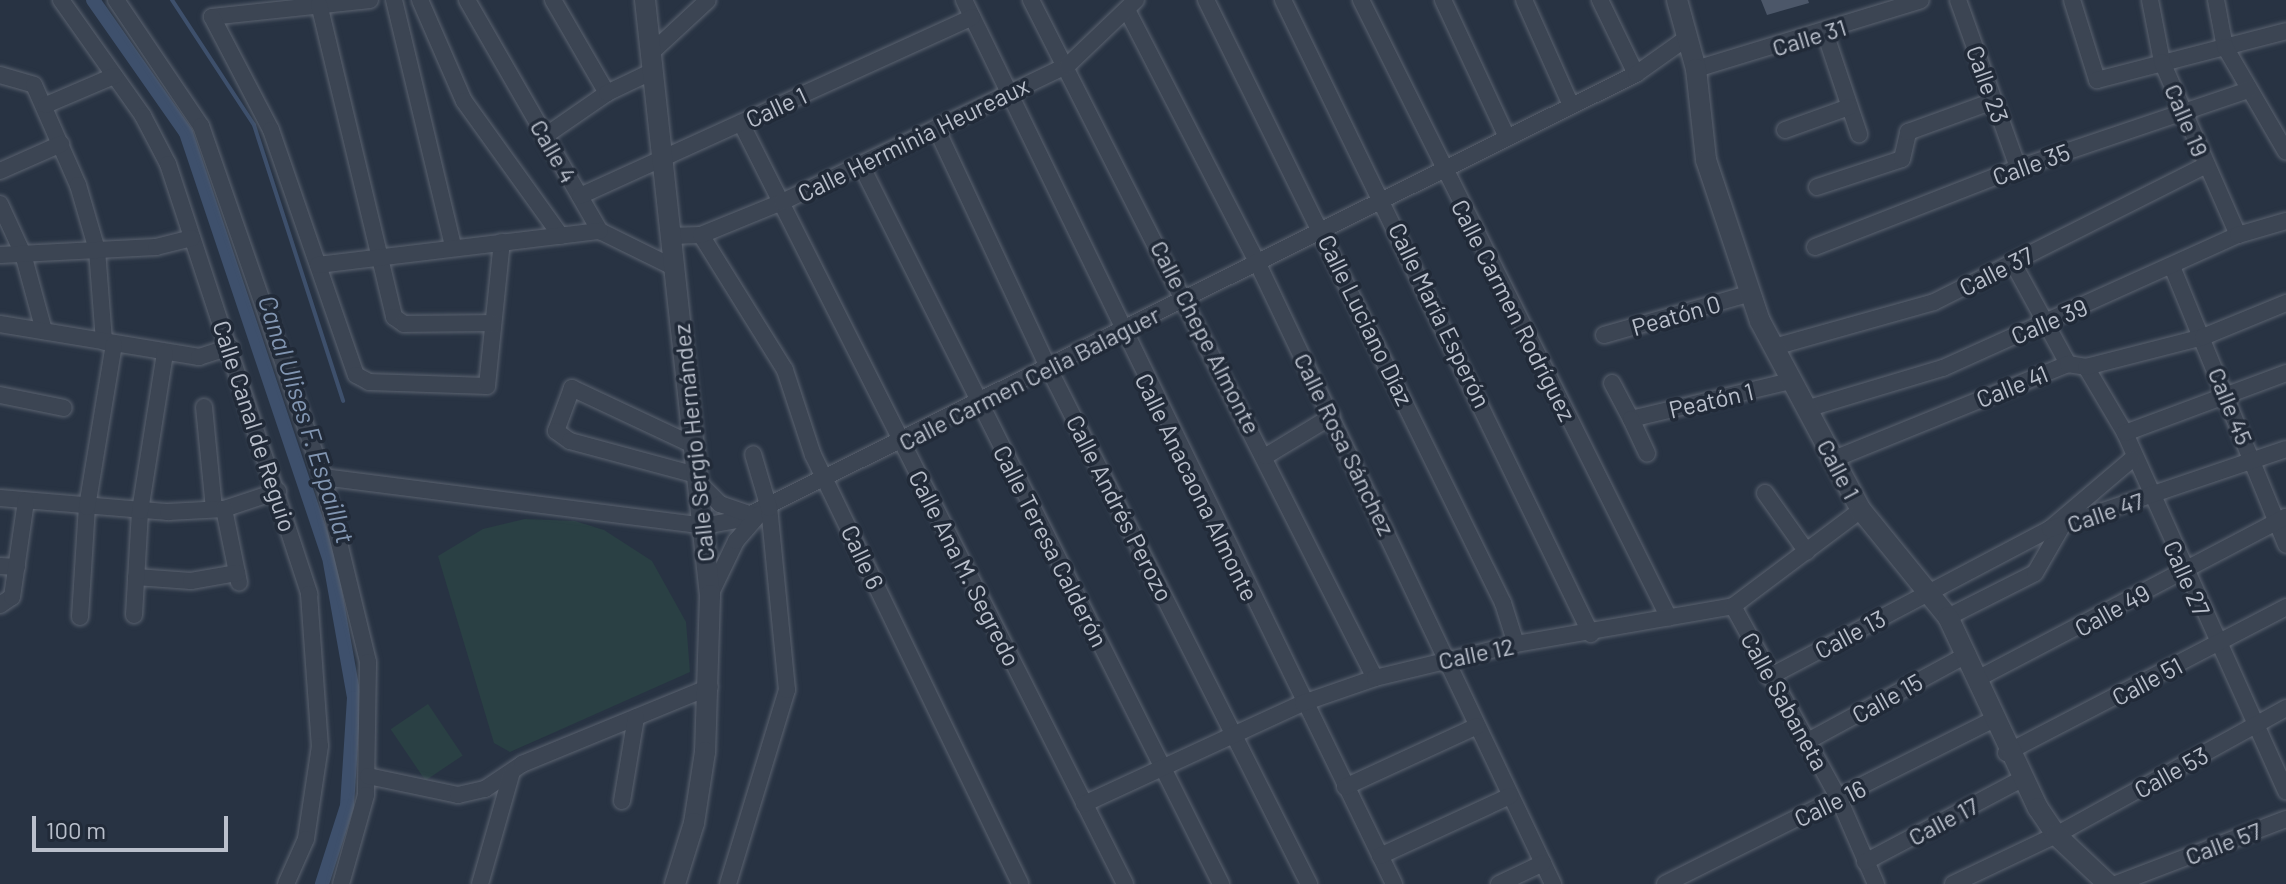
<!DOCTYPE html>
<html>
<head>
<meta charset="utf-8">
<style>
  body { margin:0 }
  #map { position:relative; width:2286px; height:884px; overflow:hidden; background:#283343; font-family:Barlow,sans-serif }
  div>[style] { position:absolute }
  .green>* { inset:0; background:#2a4044; transform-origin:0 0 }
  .stream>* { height:4px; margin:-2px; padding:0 2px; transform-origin:2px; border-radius:2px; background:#3e506c }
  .canal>* { height:14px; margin:-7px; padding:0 7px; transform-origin:7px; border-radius:7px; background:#3e506c }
  .building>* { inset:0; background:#4c5769 }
  .roads { filter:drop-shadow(0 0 2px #5b6370) drop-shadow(0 0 2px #5b6370) }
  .minor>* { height:16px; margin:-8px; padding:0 8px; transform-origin:8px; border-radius:8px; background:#3c4553 }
  .tertiary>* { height:20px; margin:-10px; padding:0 10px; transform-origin:10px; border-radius:10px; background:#3c4553 }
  span { translate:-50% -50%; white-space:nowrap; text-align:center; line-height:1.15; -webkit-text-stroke:7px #212a38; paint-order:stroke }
  .street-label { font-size:24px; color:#bac0cc }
  .water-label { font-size:26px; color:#8296b2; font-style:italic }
  .scale { position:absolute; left:32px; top:816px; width:196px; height:36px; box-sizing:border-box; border:4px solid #bac0cc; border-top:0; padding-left:10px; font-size:24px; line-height:28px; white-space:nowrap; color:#bac0cc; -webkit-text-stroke:6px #212a38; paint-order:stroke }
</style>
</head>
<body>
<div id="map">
  <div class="green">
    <i style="clip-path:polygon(525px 519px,575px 521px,604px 530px,652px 561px,686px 622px,690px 672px,510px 752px,494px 743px,438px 556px,483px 529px)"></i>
    <i style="left:428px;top:704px;width:62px;height:45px;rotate:56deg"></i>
  </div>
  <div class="stream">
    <i style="left:172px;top:0;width:149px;rotate:56.7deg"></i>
    <i style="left:254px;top:125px;width:290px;rotate:72.1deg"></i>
  </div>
  <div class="canal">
    <i style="left:93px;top:0;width:162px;rotate:55deg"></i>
    <i style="left:186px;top:133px;width:447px;rotate:71.4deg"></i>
    <i style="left:329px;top:557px;width:143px;rotate:79.9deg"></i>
    <i style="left:354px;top:698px;width:108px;rotate:93.7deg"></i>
    <i style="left:347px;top:806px;width:82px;rotate:107.8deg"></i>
  </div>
  <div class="building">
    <i style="clip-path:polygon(1761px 0,1808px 0,1809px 3px,1767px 15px)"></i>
  </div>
  <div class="roads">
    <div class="minor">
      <i style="left:61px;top:0;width:142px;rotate:54.7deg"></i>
      <i style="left:143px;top:116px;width:54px;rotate:62.5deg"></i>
      <i style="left:168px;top:164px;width:453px;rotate:71.8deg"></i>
      <i style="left:309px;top:594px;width:152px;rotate:85.9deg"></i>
      <i style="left:320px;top:746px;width:94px;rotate:98.6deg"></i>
      <i style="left:306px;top:839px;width:49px;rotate:114deg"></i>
      <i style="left:116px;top:0;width:152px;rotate:56deg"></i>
      <i style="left:201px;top:126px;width:372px;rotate:70.8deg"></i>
      <i style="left:323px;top:477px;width:190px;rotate:76.3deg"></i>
      <i style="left:368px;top:662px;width:133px;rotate:90.9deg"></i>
      <i style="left:366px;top:795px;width:92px;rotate:105.7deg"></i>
      <i style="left:370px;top:0;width:159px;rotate:173.9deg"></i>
      <i style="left:212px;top:17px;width:127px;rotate:62.4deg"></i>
      <i style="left:271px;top:130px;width:259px;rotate:70.9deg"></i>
      <i style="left:356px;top:375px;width:15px;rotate:28deg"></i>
      <i style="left:369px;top:382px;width:118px;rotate:1.9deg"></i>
      <i style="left:487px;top:386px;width:145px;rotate:-84.1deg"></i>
      <i style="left:394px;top:0;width:252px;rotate:76.5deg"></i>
      <i style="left:420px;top:0;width:110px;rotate:66.5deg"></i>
      <i style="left:464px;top:101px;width:166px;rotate:54.3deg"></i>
      <i style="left:467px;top:0;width:267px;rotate:60.1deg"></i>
      <i style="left:600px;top:231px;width:81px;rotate:26.3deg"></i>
      <i style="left:553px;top:0;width:108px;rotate:59.9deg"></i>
      <i style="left:964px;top:0;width:983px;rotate:64.06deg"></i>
      <i style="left:1031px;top:0;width:760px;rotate:63.1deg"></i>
      <i style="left:1206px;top:0;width:672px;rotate:63.78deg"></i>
      <i style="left:1503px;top:603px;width:43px;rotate:72.4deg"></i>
      <i style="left:1283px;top:0;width:705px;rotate:64.09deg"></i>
      <i style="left:1361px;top:0;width:690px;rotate:63.51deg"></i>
      <i style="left:1443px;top:0;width:149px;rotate:65deg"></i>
      <i style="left:1524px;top:0;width:113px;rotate:65.9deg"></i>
      <i style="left:1600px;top:0;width:82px;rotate:64.1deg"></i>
      <i style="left:1958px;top:0;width:178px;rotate:70.3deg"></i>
      <i style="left:2072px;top:0;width:84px;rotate:72.6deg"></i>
      <i style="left:2097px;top:80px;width:195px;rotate:-14.5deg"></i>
      <i style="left:2150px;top:0;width:63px;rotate:79deg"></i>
      <i style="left:2162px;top:62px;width:189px;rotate:66.3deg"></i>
      <i style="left:2216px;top:0;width:48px;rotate:79.2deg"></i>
      <i style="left:2225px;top:47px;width:121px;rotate:59.8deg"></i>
      <i style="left:319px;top:4px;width:322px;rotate:76.5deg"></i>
      <i style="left:394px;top:317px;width:12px;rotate:35deg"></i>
      <i style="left:404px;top:324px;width:89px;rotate:-0.6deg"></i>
      <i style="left:1127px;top:10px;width:284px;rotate:62.7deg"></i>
      <i style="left:1257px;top:262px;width:689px;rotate:64.55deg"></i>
      <i style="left:1825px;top:33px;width:107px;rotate:71.4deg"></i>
      <i style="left:652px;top:52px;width:76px;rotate:-42.9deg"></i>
      <i style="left:1696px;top:69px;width:235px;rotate:-17deg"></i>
      <i style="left:0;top:75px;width:35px;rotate:16deg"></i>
      <i style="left:34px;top:85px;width:109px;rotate:66.3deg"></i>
      <i style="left:78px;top:185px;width:68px;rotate:73.7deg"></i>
      <i style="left:97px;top:250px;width:92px;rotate:85.6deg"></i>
      <i style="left:46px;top:105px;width:74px;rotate:-23.1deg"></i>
      <i style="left:741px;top:123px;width:852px;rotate:63.22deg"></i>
      <i style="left:937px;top:130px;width:264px;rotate:64.9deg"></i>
      <i style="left:1049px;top:369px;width:577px;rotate:63.21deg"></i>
      <i style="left:1785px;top:130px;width:68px;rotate:-19.8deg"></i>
      <i style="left:545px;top:136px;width:75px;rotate:-34.7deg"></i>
      <i style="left:607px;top:93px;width:51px;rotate:-25.6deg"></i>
      <i style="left:861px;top:165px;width:804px;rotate:63.4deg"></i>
      <i style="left:0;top:171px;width:67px;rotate:-23.9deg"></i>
      <i style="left:1817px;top:187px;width:89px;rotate:-18.2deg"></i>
      <i style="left:1902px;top:159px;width:28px;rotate:-77deg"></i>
      <i style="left:1908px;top:132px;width:90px;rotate:-20deg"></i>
      <i style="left:580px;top:196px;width:431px;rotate:-24.5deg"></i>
      <i style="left:0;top:204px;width:55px;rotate:65.3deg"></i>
      <i style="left:23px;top:254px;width:80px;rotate:74.7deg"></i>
      <i style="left:701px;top:235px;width:159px;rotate:58.1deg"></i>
      <i style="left:785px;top:370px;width:89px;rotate:71.8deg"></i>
      <i style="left:813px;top:455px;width:476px;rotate:64.2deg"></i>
      <i style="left:669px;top:236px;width:32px;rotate:-2deg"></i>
      <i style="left:701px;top:235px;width:87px;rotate:-22.2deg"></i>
      <i style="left:782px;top:202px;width:317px;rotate:-25.6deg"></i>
      <i style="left:1068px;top:65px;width:94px;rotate:-43.7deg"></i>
      <i style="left:1815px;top:247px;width:218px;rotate:-21.3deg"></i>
      <i style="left:2018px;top:168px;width:244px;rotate:-18.7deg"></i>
      <i style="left:0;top:255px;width:156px;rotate:-2.9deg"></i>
      <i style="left:156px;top:247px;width:37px;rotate:-14deg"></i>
      <i style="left:2013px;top:263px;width:115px;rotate:61.4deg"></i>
      <i style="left:318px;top:265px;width:284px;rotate:-6.9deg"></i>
      <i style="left:2173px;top:269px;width:298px;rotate:67.7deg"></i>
      <i style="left:0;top:324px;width:202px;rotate:9.4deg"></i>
      <i style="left:199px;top:357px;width:33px;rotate:-18deg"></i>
      <i style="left:1604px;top:335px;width:150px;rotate:-15.9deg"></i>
      <i style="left:1774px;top:347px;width:166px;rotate:-15.7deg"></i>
      <i style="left:1934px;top:302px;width:305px;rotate:-26.7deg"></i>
      <i style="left:2086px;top:367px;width:77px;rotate:59.4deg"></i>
      <i style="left:2125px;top:433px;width:393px;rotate:65.8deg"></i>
      <i style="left:1612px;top:383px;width:41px;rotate:62.2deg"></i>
      <i style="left:1631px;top:419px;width:164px;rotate:-13.4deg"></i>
      <i style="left:0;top:395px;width:65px;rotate:11.5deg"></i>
      <i style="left:204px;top:407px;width:102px;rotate:84.4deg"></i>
      <i style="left:1806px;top:409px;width:143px;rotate:-16.7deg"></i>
      <i style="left:1943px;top:368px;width:324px;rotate:-24.3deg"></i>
      <i style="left:2238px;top:235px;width:50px;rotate:-16.3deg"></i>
      <i style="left:1631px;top:419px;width:38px;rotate:65deg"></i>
      <i style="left:2125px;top:433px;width:172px;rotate:-20.4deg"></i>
      <i style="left:693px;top:445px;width:134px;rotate:-154.8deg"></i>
      <i style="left:572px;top:388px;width:46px;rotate:110.4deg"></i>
      <i style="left:556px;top:431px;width:17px;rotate:36deg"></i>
      <i style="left:570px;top:441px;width:131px;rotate:15.1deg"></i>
      <i style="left:1266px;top:456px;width:77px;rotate:-31.2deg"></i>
      <i style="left:1834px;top:459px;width:253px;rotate:-22.1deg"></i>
      <i style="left:2068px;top:364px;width:18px;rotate:9deg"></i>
      <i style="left:2086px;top:367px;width:121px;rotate:-14.4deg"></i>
      <i style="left:2203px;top:337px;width:90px;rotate:-22.3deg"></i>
      <i style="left:323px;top:477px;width:383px;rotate:7.3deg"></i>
      <i style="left:703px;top:526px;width:39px;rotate:-10deg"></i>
      <i style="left:741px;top:519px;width:1000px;rotate:-26.44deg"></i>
      <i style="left:1636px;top:74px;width:64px;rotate:-35.4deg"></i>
      <i style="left:697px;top:481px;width:33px;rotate:45deg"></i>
      <i style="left:720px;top:504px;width:34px;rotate:19deg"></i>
      <i style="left:1765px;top:493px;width:72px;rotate:54.6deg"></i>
      <i style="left:0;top:498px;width:169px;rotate:4.8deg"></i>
      <i style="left:168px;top:512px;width:56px;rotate:-3.1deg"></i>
      <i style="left:224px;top:509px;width:57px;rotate:-18.4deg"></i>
      <i style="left:224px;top:509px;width:75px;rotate:78.4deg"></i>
      <i style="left:2051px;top:528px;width:106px;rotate:-40.4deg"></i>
      <i style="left:0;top:566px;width:17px;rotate:3deg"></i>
      <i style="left:136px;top:577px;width:55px;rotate:4.2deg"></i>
      <i style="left:191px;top:581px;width:47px;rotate:-9.9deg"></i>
      <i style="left:710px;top:595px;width:60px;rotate:-64.3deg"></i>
      <i style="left:736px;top:541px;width:35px;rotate:-49deg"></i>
      <i style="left:0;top:605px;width:14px;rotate:-34deg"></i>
      <i style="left:12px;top:597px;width:97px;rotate:-81.7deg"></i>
      <i style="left:1733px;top:606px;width:220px;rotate:61.2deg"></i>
      <i style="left:1839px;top:799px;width:93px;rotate:66.5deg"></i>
      <i style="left:134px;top:615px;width:104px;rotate:-86.7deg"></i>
      <i style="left:140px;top:511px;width:160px;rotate:-81deg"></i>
      <i style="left:80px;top:617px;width:110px;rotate:-86.4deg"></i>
      <i style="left:87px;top:507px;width:165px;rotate:-80.6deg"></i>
      <i style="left:1948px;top:617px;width:97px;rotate:-26.8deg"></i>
      <i style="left:2035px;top:573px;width:52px;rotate:-60deg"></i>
      <i style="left:1769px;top:677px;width:318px;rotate:-27.8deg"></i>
      <i style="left:2050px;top:529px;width:249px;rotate:-18.7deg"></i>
      <i style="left:1979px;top:678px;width:347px;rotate:-27.7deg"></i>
      <i style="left:1806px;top:742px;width:184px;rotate:-28.5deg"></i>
      <i style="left:2006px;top:753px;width:316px;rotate:-27.5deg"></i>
      <i style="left:368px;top:776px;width:92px;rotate:11.9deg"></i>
      <i style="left:458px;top:795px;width:28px;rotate:-13deg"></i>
      <i style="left:485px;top:789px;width:45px;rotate:-34deg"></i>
      <i style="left:522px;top:764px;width:203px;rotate:-22.3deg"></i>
      <i style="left:1345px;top:787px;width:145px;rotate:-24.8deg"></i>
      <i style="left:622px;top:801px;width:85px;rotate:-80.5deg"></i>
      <i style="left:1084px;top:804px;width:241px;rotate:-24.8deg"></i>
      <i style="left:1303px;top:703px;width:76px;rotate:-19.1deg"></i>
      <i style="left:1375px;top:678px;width:145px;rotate:-13.6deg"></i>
      <i style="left:1516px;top:644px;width:220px;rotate:-9.9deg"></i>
      <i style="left:1733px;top:606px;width:160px;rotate:-36.9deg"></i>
      <i style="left:1380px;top:856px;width:143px;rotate:-24.8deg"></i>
      <i style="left:1865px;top:862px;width:175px;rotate:-27.9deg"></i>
      <i style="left:480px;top:884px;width:116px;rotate:-74.1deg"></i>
      <i style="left:728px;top:884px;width:203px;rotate:-73.1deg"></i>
      <i style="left:787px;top:690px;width:183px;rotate:-95.6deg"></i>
      <i style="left:769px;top:508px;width:56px;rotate:-106.5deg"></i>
      <i style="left:1499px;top:884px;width:49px;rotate:-25.5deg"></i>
      <i style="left:1665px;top:884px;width:367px;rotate:-26.6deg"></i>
      <i style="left:1953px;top:884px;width:114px;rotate:-25.4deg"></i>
      <i style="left:2056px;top:835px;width:263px;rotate:-28.9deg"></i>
      <i style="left:2116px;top:884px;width:182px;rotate:-20.9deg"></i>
    </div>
    <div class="tertiary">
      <i style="left:645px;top:0;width:599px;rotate:83.77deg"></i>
      <i style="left:710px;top:595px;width:157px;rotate:91.8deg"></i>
      <i style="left:705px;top:752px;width:72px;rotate:98.8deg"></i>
      <i style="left:694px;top:823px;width:64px;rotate:107.3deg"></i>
      <i style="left:1677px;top:0;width:72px;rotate:74.6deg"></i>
      <i style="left:1696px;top:69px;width:92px;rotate:83.7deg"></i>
      <i style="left:1706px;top:160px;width:170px;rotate:71.5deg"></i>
      <i style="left:1760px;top:321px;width:214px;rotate:61.9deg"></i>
      <i style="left:1861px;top:510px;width:138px;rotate:50.9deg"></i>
      <i style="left:1948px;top:617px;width:211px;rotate:64.8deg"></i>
      <i style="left:2038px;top:808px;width:32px;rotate:56deg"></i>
      <i style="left:2056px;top:835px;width:71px;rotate:43.3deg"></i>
    </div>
  </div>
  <div class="street-label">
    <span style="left:1809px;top:37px;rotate:-17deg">Calle 31</span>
    <span style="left:1988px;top:84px;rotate:70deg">Calle 23</span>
    <span style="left:776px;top:107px;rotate:-25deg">Calle 1</span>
    <span style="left:2187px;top:120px;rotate:67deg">Calle 19</span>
    <span style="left:913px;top:139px;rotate:-26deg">Calle Herminia Heureaux</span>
    <span style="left:554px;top:151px;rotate:60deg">Calle 4</span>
    <span style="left:2031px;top:164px;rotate:-20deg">Calle 35</span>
    <span style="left:1996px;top:271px;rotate:-27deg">Calle 37</span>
    <span style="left:1514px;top:310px;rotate:63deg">Calle Carmen Rodríguez</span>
    <span style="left:1440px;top:315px;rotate:64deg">Calle María Esperón</span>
    <span style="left:1676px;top:315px;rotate:-16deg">Peatón 0</span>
    <span style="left:1366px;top:320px;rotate:64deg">Calle Luciano Díaz</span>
    <span style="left:2049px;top:321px;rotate:-23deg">Calle 39</span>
    <span style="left:1206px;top:337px;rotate:63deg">Calle Chepe Almonte</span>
    <span style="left:1029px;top:378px;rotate:-27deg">Calle Carmen Celia Balaguer</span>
    <span style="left:2012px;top:386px;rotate:-22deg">Calle 41</span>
    <span style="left:1711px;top:400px;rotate:-13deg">Peatón 1</span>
    <span style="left:2231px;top:406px;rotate:68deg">Calle 45</span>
    <span style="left:255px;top:426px;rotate:72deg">Calle Canal de Reguio</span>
    <span style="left:693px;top:443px;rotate:-96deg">Calle Sergio Hernández</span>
    <span style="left:1345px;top:444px;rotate:64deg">Calle Rosa Sánchez</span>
    <span style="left:1839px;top:469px;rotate:62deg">Calle 1</span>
    <span style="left:1197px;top:487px;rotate:64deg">Calle Anacaona Almonte</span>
    <span style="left:1120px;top:508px;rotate:63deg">Calle Andrés Perozo</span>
    <span style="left:2105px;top:512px;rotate:-19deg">Calle 47</span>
    <span style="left:1051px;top:546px;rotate:63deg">Calle Teresa Calderón</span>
    <span style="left:863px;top:557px;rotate:65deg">Calle 6</span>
    <span style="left:965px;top:568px;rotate:63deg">Calle Ana M. Segredo</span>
    <span style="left:2187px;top:578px;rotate:66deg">Calle 27</span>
    <span style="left:2112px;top:610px;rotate:-29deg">Calle 49</span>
    <span style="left:1850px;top:634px;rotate:-28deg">Calle 13</span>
    <span style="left:1476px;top:653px;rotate:-12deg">Calle 12</span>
    <span style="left:2147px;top:681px;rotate:-28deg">Calle 51</span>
    <span style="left:1887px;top:698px;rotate:-29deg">Calle 15</span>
    <span style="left:1785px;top:701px;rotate:61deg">Calle Sabaneta</span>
    <span style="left:2171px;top:772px;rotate:-29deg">Calle 53</span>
    <span style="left:1830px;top:803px;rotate:-26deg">Calle 16</span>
    <span style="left:1943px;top:821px;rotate:-28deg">Calle 17</span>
    <span style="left:2223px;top:843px;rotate:-21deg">Calle 57</span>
  </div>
  <div class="water-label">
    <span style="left:307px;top:419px;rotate:72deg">Canal Ulises F. Espaillat</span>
  </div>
  <div class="scale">100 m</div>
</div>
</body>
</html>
